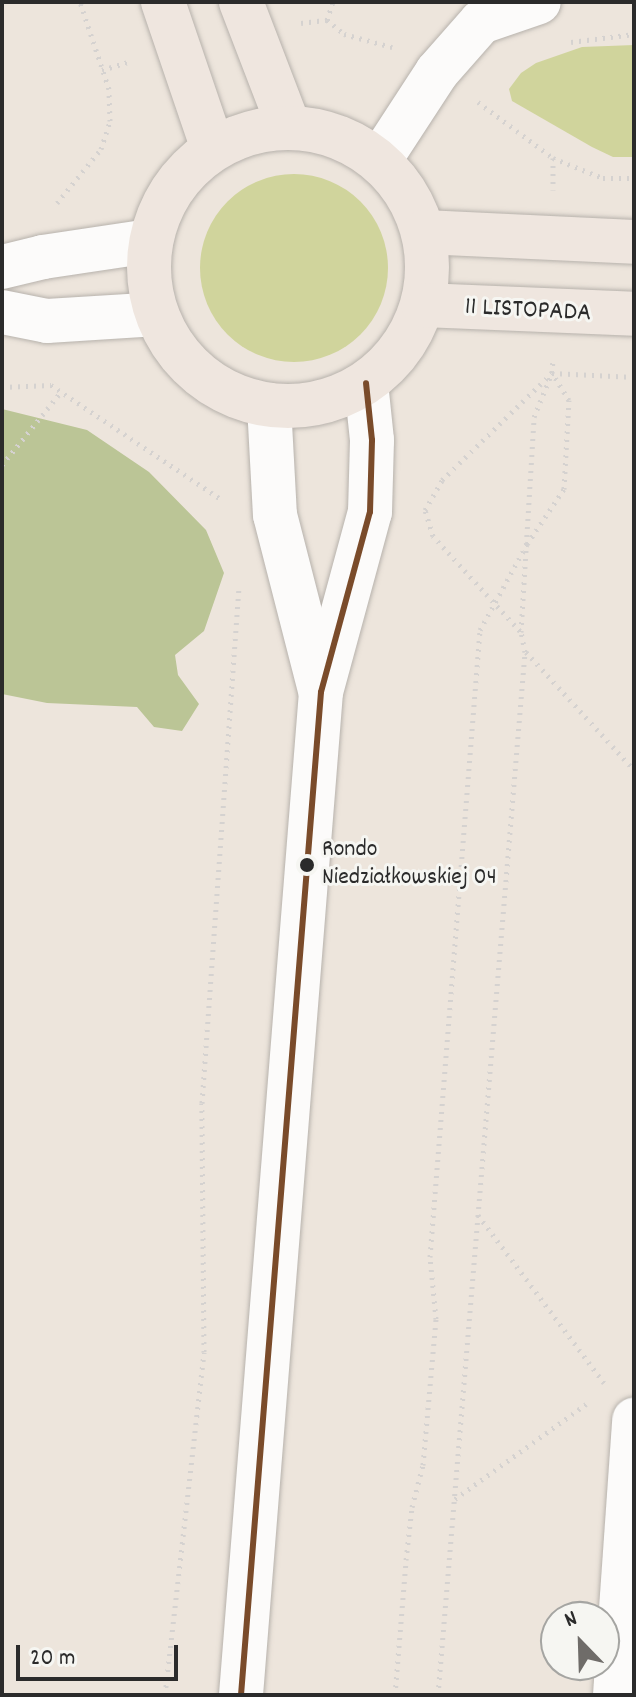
<!DOCTYPE html>
<html>
<head>
<meta charset="utf-8">
<style>
  body { margin:0 }
  #map { position:relative; width:636px; height:1697px; overflow:hidden; background:#ede5dc; font-family:Dekko,sans-serif }
  div>[style] { position:absolute }
  .green>* { inset:0; background:#d0d49c }
  .round { border-radius:50% }
  .forest>* { inset:0; background:#bbc596 }
  .path>* { height:5px; margin-top:-2.5px; transform-origin:0; background:repeating-linear-gradient(90deg,#d5d2d0 0 2px,transparent 0 8px) }
  .roads { filter:drop-shadow(0 0 2px #b7b2ac) drop-shadow(0 0 2px #b7b2ac) }
  .minor>* { height:44px; margin:-22px; padding:0 22px; transform-origin:22px; border-radius:22px; background:#fcfbfa }
  .major>* { height:44px; margin:-22px; padding:0 22px; transform-origin:22px; border-radius:22px; background:#efe6df }
  .major>.ring { margin:-22px; padding:0; box-sizing:content-box; background:none; border:44px solid #efe6df; border-radius:50% }
  .bus-1>* { height:6px; margin:-3px; padding:0 3px; transform-origin:3px; border-radius:3px; background:#7a4b2a }
  .dots>* { width:22px; height:22px; translate:-50% -50%; box-sizing:border-box; border:4px solid #f6f6f2; border-radius:50% }
  span { translate:-50% -50%; white-space:nowrap; text-align:center; line-height:1.15; -webkit-text-stroke:6px #f6f6f2; paint-order:stroke }
  .bus-label { font-size:24px; color:#2b2b2b }
  .left { translate:0 -50%; text-align:left }
  .street-label { font-size:26px; color:#2b2b2b }
  .frame { position:absolute; inset:0; border:4px solid #2b2b2b; pointer-events:none }
  .north { position:absolute; left:540px; top:1601px; width:80px; height:80px; box-sizing:border-box; background:#f6f6f2; border:2px solid #a5a5a2; border-radius:50%; rotate:337deg; font-size:22px; font-weight:700; line-height:32px; text-align:center; color:#2b2b2b }
  .north::after { content:''; display:block; margin:auto; width:28px; height:36px; background:#6f6c69; clip-path:polygon(50% 0,100% 100%,50% 72%,0 100%) }
  .scale { position:absolute; left:16px; top:1645px; width:162px; height:36px; box-sizing:border-box; border:4px solid #2b2b2b; border-top:0; padding-left:10px; font-size:24px; line-height:28px; white-space:nowrap; color:#2b2b2b; -webkit-text-stroke:6px #f6f6f2; paint-order:stroke }
</style>
</head>
<body>
<div id="map">
  <div class="green">
    <i style="clip-path:polygon(634px 45px,634px 157px,613px 157px,592px 147px,512px 101px,509px 89px,521px 73px,536px 63px,582px 47px)"></i>
    <i class="round" style="left:200px;top:174px;width:188px;height:188px"></i>
  </div>
  <div class="forest">
    <i style="clip-path:polygon(2px 409px,87px 430px,149px 472px,206px 530px,224px 573px,204px 631px,175px 655px,178px 675px,199px 704px,182px 731px,154px 727px,137px 707px,47px 703px,2px 694px)"></i>
  </div>
  <div class="path">
    <i style="left:327px;top:20px;width:19px;rotate:-72deg"></i>
    <i style="left:301px;top:23px;width:26px;rotate:-7deg"></i>
    <i style="left:327px;top:20px;width:22px;rotate:39deg"></i>
    <i style="left:344px;top:34px;width:50px;rotate:15.2deg"></i>
    <i style="left:571px;top:42px;width:64px;rotate:-7.2deg"></i>
    <i style="left:102px;top:70px;width:31px;rotate:-17deg"></i>
    <i style="left:478px;top:102px;width:94px;rotate:36.7deg"></i>
    <i style="left:553px;top:158px;width:54px;rotate:21.8deg"></i>
    <i style="left:603px;top:178px;width:31px"></i>
    <i style="left:553px;top:158px;width:32px;rotate:90deg"></i>
    <i style="left:57px;top:203px;width:70px;rotate:-50.8deg"></i>
    <i style="left:101px;top:149px;width:29px;rotate:-72deg"></i>
    <i style="left:110px;top:121px;width:32px;rotate:-92deg"></i>
    <i style="left:109px;top:89px;width:92px;rotate:-108.4deg"></i>
    <i style="left:2px;top:387px;width:49px;rotate:-2.3deg"></i>
    <i style="left:51px;top:385px;width:206px;rotate:33.9deg"></i>
    <i style="left:2px;top:465px;width:94px;rotate:-51.1deg"></i>
    <i style="left:520px;top:631px;width:129px;rotate:-132.5deg"></i>
    <i style="left:433px;top:536px;width:27px;rotate:-107deg"></i>
    <i style="left:425px;top:510px;width:34px;rotate:-60deg"></i>
    <i style="left:442px;top:480px;width:153px;rotate:-44.2deg"></i>
    <i style="left:552px;top:373px;width:82px;rotate:2.8deg"></i>
    <i style="left:526px;top:652px;width:160px;rotate:47.5deg"></i>
    <i style="left:478px;top:1215px;width:210px;rotate:53.1deg"></i>
    <i style="left:455px;top:1499px;width:162px;rotate:-35.9deg"></i>
    <i style="left:165px;top:1695px;width:345px;rotate:-83.5deg"></i>
    <i style="left:204px;top:1352px;width:249px;rotate:-90.5deg"></i>
    <i style="left:202px;top:1103px;width:517px;rotate:-85.9deg"></i>
    <i style="left:395px;top:1695px;width:135px;rotate:-85.3deg"></i>
    <i style="left:406px;top:1560px;width:53px;rotate:-83.5deg"></i>
    <i style="left:412px;top:1507px;width:43px;rotate:-75.3deg"></i>
    <i style="left:423px;top:1465px;width:147px;rotate:-84.9deg"></i>
    <i style="left:436px;top:1319px;width:62px;rotate:-95.5deg"></i>
    <i style="left:430px;top:1257px;width:629px;rotate:-85.44deg"></i>
    <i style="left:480px;top:630px;width:98px;rotate:-61.3deg"></i>
    <i style="left:527px;top:544px;width:66px;rotate:-56.1deg"></i>
    <i style="left:564px;top:489px;width:89px;rotate:-86.8deg"></i>
    <i style="left:569px;top:400px;width:31px;rotate:-122deg"></i>
    <i style="left:438px;top:1695px;width:1047px;rotate:-85.23deg"></i>
    <i style="left:525px;top:652px;width:20px;rotate:-101deg"></i>
    <i style="left:521px;top:632px;width:215px;rotate:-86.5deg"></i>
    <i style="left:534px;top:417px;width:48px;rotate:-67.8deg"></i>
    <i style="left:552px;top:373px;width:13px;rotate:-86deg"></i>
  </div>
  <div class="roads">
    <div class="minor">
      <i style="left:379px;top:161px;width:106px;rotate:-56.9deg"></i>
      <i style="left:437px;top:72px;width:67px;rotate:-48.7deg"></i>
      <i style="left:481px;top:22px;width:61px;rotate:-19deg"></i>
      <i style="left:2px;top:267px;width:42px;rotate:-13.7deg"></i>
      <i style="left:43px;top:257px;width:108px;rotate:-8.5deg"></i>
      <i style="left:2px;top:312px;width:46px;rotate:11.3deg"></i>
      <i style="left:47px;top:321px;width:110px;rotate:-3.6deg"></i>
      <i style="left:269px;top:405px;width:110px;rotate:86.9deg"></i>
      <i style="left:275px;top:515px;width:181px;rotate:75.6deg"></i>
      <i style="left:241px;top:1695px;width:1006px;rotate:-85.44deg"></i>
      <i style="left:321px;top:692px;width:187px;rotate:-74.8deg"></i>
      <i style="left:370px;top:512px;width:72px;rotate:-88.4deg"></i>
      <i style="left:372px;top:440px;width:57px;rotate:-96deg"></i>
      <i style="left:615px;top:1695px;width:276px;rotate:-86deg"></i>
    </div>
    <div class="major">
      <i style="left:163px;top:2px;width:155px;rotate:71.2deg"></i>
      <i style="left:241px;top:2px;width:134px;rotate:69deg"></i>
      <i class="ring" style="left:149px;top:128px;width:234px;height:234px"></i>
      <i style="left:424px;top:232px;width:210px;rotate:2.7deg"></i>
      <i style="left:423px;top:305px;width:211px;rotate:2.4deg"></i>
    </div>
  </div>
  <div class="bus-1">
    <i style="left:241px;top:1695px;width:1006px;rotate:-85.44deg"></i>
    <i style="left:321px;top:692px;width:187px;rotate:-74.8deg"></i>
    <i style="left:370px;top:512px;width:72px;rotate:-88.4deg"></i>
    <i style="left:372px;top:440px;width:57px;rotate:-96deg"></i>
  </div>
  <div class="dots">
    <i style="left:307px;top:865px;background:#2b2b2b"></i>
  </div>
  <div class="bus-label">
    <span class="left" style="left:322px;top:865px">Rondo<br>Niedziałkowskiej 04</span>
  </div>
  <div class="street-label">
    <span style="left:528px;top:311px;rotate:3deg">11 LISTOPADA</span>
  </div>
  <div class="frame"></div>
  <div class="north">N</div>
  <div class="scale">20 m</div>
</div>
</body>
</html>
